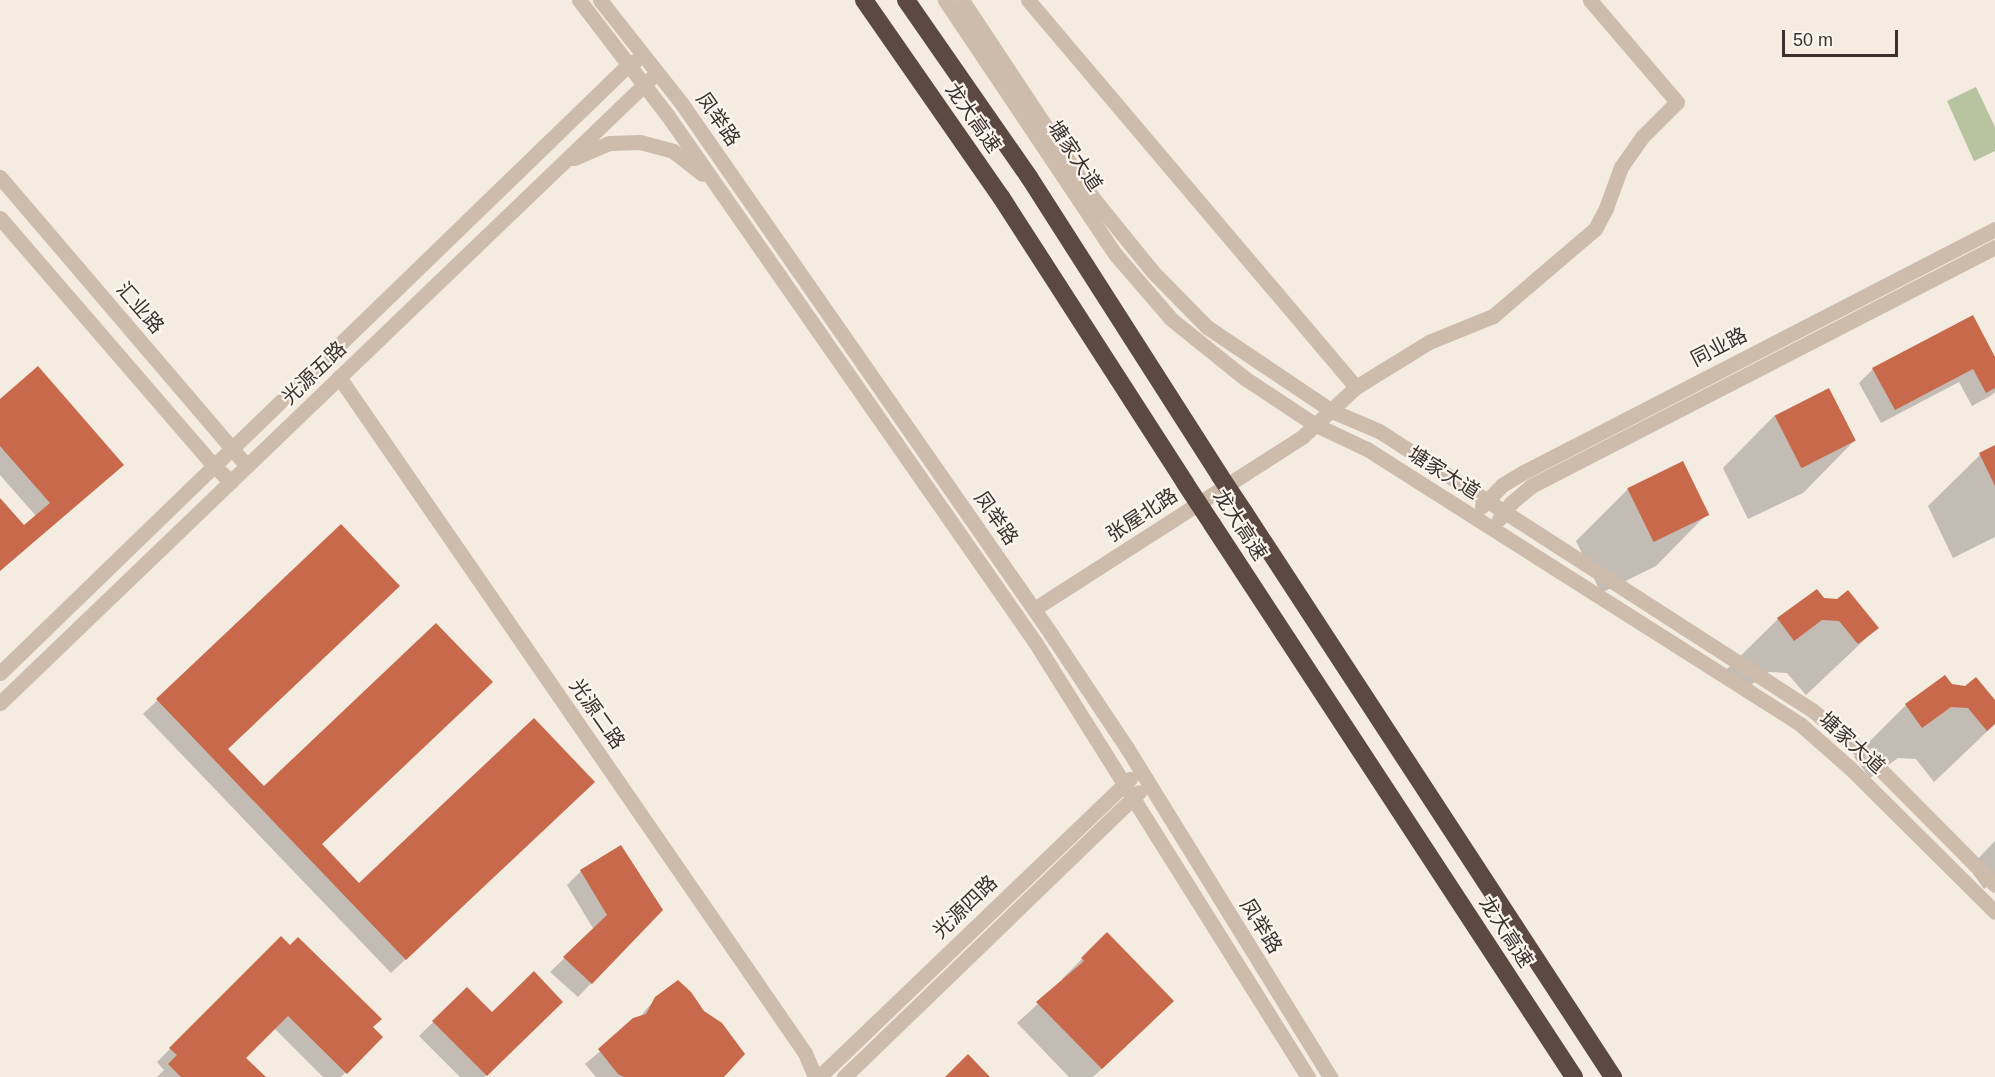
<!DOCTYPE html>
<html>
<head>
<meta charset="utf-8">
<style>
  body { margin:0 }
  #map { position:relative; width:1995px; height:1077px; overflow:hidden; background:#f4ebe1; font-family:Helvetica,"Noto Sans SC",sans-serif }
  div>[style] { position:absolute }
  .green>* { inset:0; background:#b8c4a0 }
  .shadow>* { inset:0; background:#0003 }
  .building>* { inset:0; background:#c8694b; transform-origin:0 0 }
  .minor>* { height:15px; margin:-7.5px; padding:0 7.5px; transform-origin:7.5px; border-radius:7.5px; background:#cdbbac }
  .highway>* { height:18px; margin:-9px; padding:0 9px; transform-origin:9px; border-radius:9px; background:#5c4a42 }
  .highway-bridge>* { height:18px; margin:-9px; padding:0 9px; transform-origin:9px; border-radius:9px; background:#5c4a42 }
  span { translate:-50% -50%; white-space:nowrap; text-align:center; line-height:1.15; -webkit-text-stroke:4.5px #fbf5ee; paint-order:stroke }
  .street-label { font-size:20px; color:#3b302b }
  .scale { position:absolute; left:1782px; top:30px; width:116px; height:27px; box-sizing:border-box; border:3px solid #3b302b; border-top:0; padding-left:8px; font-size:18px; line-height:21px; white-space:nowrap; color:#3b302b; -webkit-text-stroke:4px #fbf5ee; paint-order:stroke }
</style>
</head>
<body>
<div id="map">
  <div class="green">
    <i style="clip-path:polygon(1976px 87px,1995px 127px,1995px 151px,1974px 161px,1947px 101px)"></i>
  </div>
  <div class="shadow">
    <i style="clip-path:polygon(1995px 360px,1995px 392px,1992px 395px,1972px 406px,1959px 382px,1881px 423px,1859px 383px,1873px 369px)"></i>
    <i style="clip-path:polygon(1829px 390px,1854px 441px,1803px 493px,1748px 519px,1723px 468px,1774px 416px)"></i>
    <i style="clip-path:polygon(0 401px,122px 465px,0 571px,0 500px,23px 527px,36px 516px,0 475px)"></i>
    <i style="clip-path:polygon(1995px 447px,1995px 537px,1953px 558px,1928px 506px,1980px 455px)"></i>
    <i style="clip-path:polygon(1682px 463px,1707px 514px,1656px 566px,1601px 593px,1576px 541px,1628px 489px)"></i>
    <i style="clip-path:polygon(341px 526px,226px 749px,359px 885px,579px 795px,391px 973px,143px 714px)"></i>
    <i style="clip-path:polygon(1823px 599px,1877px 628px,1806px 695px,1787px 673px,1769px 672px,1741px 692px,1726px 670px,1778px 619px)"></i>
    <i style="clip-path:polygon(1945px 677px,1951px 686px,1995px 702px,1995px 724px,1934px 782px,1916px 759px,1898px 758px,1870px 778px,1854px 757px,1906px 705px)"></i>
    <i style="clip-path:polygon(1995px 841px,1995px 881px,1984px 889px,1969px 868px)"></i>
    <i style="clip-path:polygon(620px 848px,661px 910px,578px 997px,550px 972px,594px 930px,567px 885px,581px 871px)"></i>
    <i style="clip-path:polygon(1107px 934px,1152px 1022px,1093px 1077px,1069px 1077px,1017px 1023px,1063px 981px,1062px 979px)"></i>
    <i style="clip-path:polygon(281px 938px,381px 1037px,341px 1077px,323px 1077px,274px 1028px,244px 1058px,264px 1077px,157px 1077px,164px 1070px,157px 1062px)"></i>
    <i style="clip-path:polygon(467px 989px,492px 1014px,561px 1002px,484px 1077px,460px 1077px,419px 1036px)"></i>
    <i style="clip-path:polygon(656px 998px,722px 1077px,596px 1077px,585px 1064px,639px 1018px)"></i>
  </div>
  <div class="building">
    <i style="clip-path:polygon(1973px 315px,1995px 357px,1995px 388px,1986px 393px,1973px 369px,1895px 410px,1872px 368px)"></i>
    <i style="clip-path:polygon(38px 366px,124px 465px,0 571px,0 498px,24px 525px,50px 503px,0 446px,0 399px)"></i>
    <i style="left:1829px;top:388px;width:59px;height:61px;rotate:63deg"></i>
    <i style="clip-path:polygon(1995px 445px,1995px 486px,1979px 453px)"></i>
    <i style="left:1683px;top:461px;width:60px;height:62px;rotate:64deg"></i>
    <i style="clip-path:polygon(341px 524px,400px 586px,228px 749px,264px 786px,436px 623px,493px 682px,322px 844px,359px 883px,534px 718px,595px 782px,406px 960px,156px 699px)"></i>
    <i style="clip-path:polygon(1817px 589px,1824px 598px,1837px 599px,1848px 590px,1879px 628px,1858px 644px,1839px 621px,1822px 620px,1794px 641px,1777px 618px)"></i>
    <i style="clip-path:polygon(1945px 675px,1952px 684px,1965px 686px,1976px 677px,1995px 700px,1995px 724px,1987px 731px,1968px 708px,1951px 707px,1922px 728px,1905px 704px)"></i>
    <i style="clip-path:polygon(621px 845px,663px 910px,592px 984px,563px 957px,607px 915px,580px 870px)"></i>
    <i style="clip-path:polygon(1107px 932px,1174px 1001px,1102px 1069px,1036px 1002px,1084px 961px,1081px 958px)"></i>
    <i style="clip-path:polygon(281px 936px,290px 945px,298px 937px,382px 1019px,373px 1027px,383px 1037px,347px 1074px,288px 1016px,246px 1058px,266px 1077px,181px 1077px,168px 1064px,177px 1055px,169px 1048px)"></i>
    <i style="clip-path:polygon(534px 971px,563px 1002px,487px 1076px,432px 1021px,467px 987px,492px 1012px)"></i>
    <i style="clip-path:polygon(678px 980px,691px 992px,704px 1011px,722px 1023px,745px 1054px,724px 1077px,624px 1077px,618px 1074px,598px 1049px,633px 1018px,646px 1014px,655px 997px)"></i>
    <i style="clip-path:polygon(968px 1054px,990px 1077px,945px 1077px)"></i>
  </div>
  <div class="minor">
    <i style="left:579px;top:0;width:146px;rotate:52.5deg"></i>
    <i style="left:668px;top:116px;width:641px;rotate:55.1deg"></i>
    <i style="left:1035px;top:642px;width:514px;rotate:57.89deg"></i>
    <i style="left:600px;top:0;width:132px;rotate:51.7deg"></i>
    <i style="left:682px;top:104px;width:646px;rotate:55.15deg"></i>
    <i style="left:1051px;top:634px;width:137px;rotate:56.3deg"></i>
    <i style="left:1127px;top:748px;width:387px;rotate:58.3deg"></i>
    <i style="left:945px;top:0;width:307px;rotate:56.2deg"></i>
    <i style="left:1116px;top:255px;width:84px;rotate:49.3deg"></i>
    <i style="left:1171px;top:319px;width:96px;rotate:38.7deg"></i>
    <i style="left:1246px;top:379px;width:82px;rotate:33.5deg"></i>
    <i style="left:1314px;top:424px;width:59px;rotate:25.3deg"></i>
    <i style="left:1367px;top:449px;width:513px;rotate:32.42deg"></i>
    <i style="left:1800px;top:724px;width:68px;rotate:41.4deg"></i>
    <i style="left:1851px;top:769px;width:203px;rotate:44.8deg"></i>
    <i style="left:962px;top:0;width:237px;rotate:56.5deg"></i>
    <i style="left:1093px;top:198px;width:95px;rotate:51deg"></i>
    <i style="left:1153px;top:272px;width:77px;rotate:45.5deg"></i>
    <i style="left:1207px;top:327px;width:151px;rotate:33.9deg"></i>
    <i style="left:1332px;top:411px;width:51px;rotate:23.1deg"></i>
    <i style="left:1379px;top:431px;width:515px;rotate:32.8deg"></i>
    <i style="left:1812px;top:710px;width:67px;rotate:39.6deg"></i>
    <i style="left:1864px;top:753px;width:186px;rotate:45.2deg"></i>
    <i style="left:1028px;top:0;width:507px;rotate:49.72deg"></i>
    <i style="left:1356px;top:387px;width:86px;rotate:-31.7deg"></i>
    <i style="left:1429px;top:342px;width:69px;rotate:-22.1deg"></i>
    <i style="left:1493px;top:316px;width:134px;rotate:-40.5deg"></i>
    <i style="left:1595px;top:229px;width:24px;rotate:-62deg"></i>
    <i style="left:1606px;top:208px;width:44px;rotate:-69.9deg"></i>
    <i style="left:1621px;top:167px;width:37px;rotate:-55deg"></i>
    <i style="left:1642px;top:137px;width:49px;rotate:-45deg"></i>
    <i style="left:1677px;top:102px;width:134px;rotate:-130.5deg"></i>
    <i style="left:574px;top:158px;width:38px;rotate:-23deg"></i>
    <i style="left:609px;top:143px;width:31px;rotate:-2deg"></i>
    <i style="left:640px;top:142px;width:34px;rotate:15deg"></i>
    <i style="left:673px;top:151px;width:37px;rotate:38deg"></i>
    <i style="left:0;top:177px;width:380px;rotate:49.5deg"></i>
    <i style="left:0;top:218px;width:328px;rotate:49.2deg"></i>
    <i style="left:214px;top:466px;width:23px;rotate:43deg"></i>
    <i style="left:339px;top:377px;width:821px;rotate:55.42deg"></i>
    <i style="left:805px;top:1053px;width:26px;rotate:67deg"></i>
    <i style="left:1482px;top:506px;width:29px;rotate:-46deg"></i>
    <i style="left:1502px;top:485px;width:23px;rotate:-31deg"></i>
    <i style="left:1522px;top:473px;width:532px;rotate:-27.29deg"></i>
    <i style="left:1499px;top:519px;width:20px;rotate:-53deg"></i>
    <i style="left:1511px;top:503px;width:26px;rotate:-40deg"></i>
    <i style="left:1531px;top:486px;width:522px;rotate:-27.25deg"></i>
    <i style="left:1034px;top:609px;width:318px;rotate:-32.7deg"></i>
    <i style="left:1302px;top:437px;width:74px;rotate:-42.8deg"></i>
    <i style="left:0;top:673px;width:876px;rotate:-44.07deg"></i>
    <i style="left:629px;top:64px;width:7px;rotate:-27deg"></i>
    <i style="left:0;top:703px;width:902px;rotate:-43.83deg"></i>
    <i style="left:819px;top:1077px;width:431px;rotate:-43.8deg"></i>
    <i style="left:844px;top:1077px;width:410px;rotate:-44deg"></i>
  </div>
  <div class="highway">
    <i style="left:864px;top:0;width:240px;rotate:55.2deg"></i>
    <i style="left:1001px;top:197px;width:340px;rotate:57.2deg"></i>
    <i style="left:906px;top:0;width:216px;rotate:55.2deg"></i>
    <i style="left:1029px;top:177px;width:355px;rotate:57.4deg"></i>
    <i style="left:1244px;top:512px;width:675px;rotate:56.85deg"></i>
    <i style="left:1212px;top:524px;width:661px;rotate:56.79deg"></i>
  </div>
  <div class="highway-bridge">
    <i style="left:1220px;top:476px;width:43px;rotate:56.3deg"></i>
    <i style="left:1185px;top:483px;width:49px;rotate:56.6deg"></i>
  </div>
  <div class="street-label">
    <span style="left:973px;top:118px;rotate:55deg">龙大高速</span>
    <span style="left:718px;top:119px;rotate:55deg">凤举路</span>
    <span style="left:1075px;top:156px;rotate:56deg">塘家大道</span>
    <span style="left:140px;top:308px;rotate:49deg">汇业路</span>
    <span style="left:1719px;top:347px;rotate:-27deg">同业路</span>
    <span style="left:314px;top:373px;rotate:-44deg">光源五路</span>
    <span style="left:1444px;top:473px;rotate:32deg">塘家大道</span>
    <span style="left:1142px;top:515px;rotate:-33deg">张屋北路</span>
    <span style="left:996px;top:518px;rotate:55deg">凤举路</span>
    <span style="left:1240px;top:525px;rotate:57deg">龙大高速</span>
    <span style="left:597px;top:714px;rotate:55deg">光源二路</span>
    <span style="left:1852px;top:743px;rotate:42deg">塘家大道</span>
    <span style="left:965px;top:907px;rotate:-44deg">光源四路</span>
    <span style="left:1261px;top:926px;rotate:58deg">凤举路</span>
    <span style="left:1506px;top:932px;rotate:57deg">龙大高速</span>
  </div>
  <div class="scale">50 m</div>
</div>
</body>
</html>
